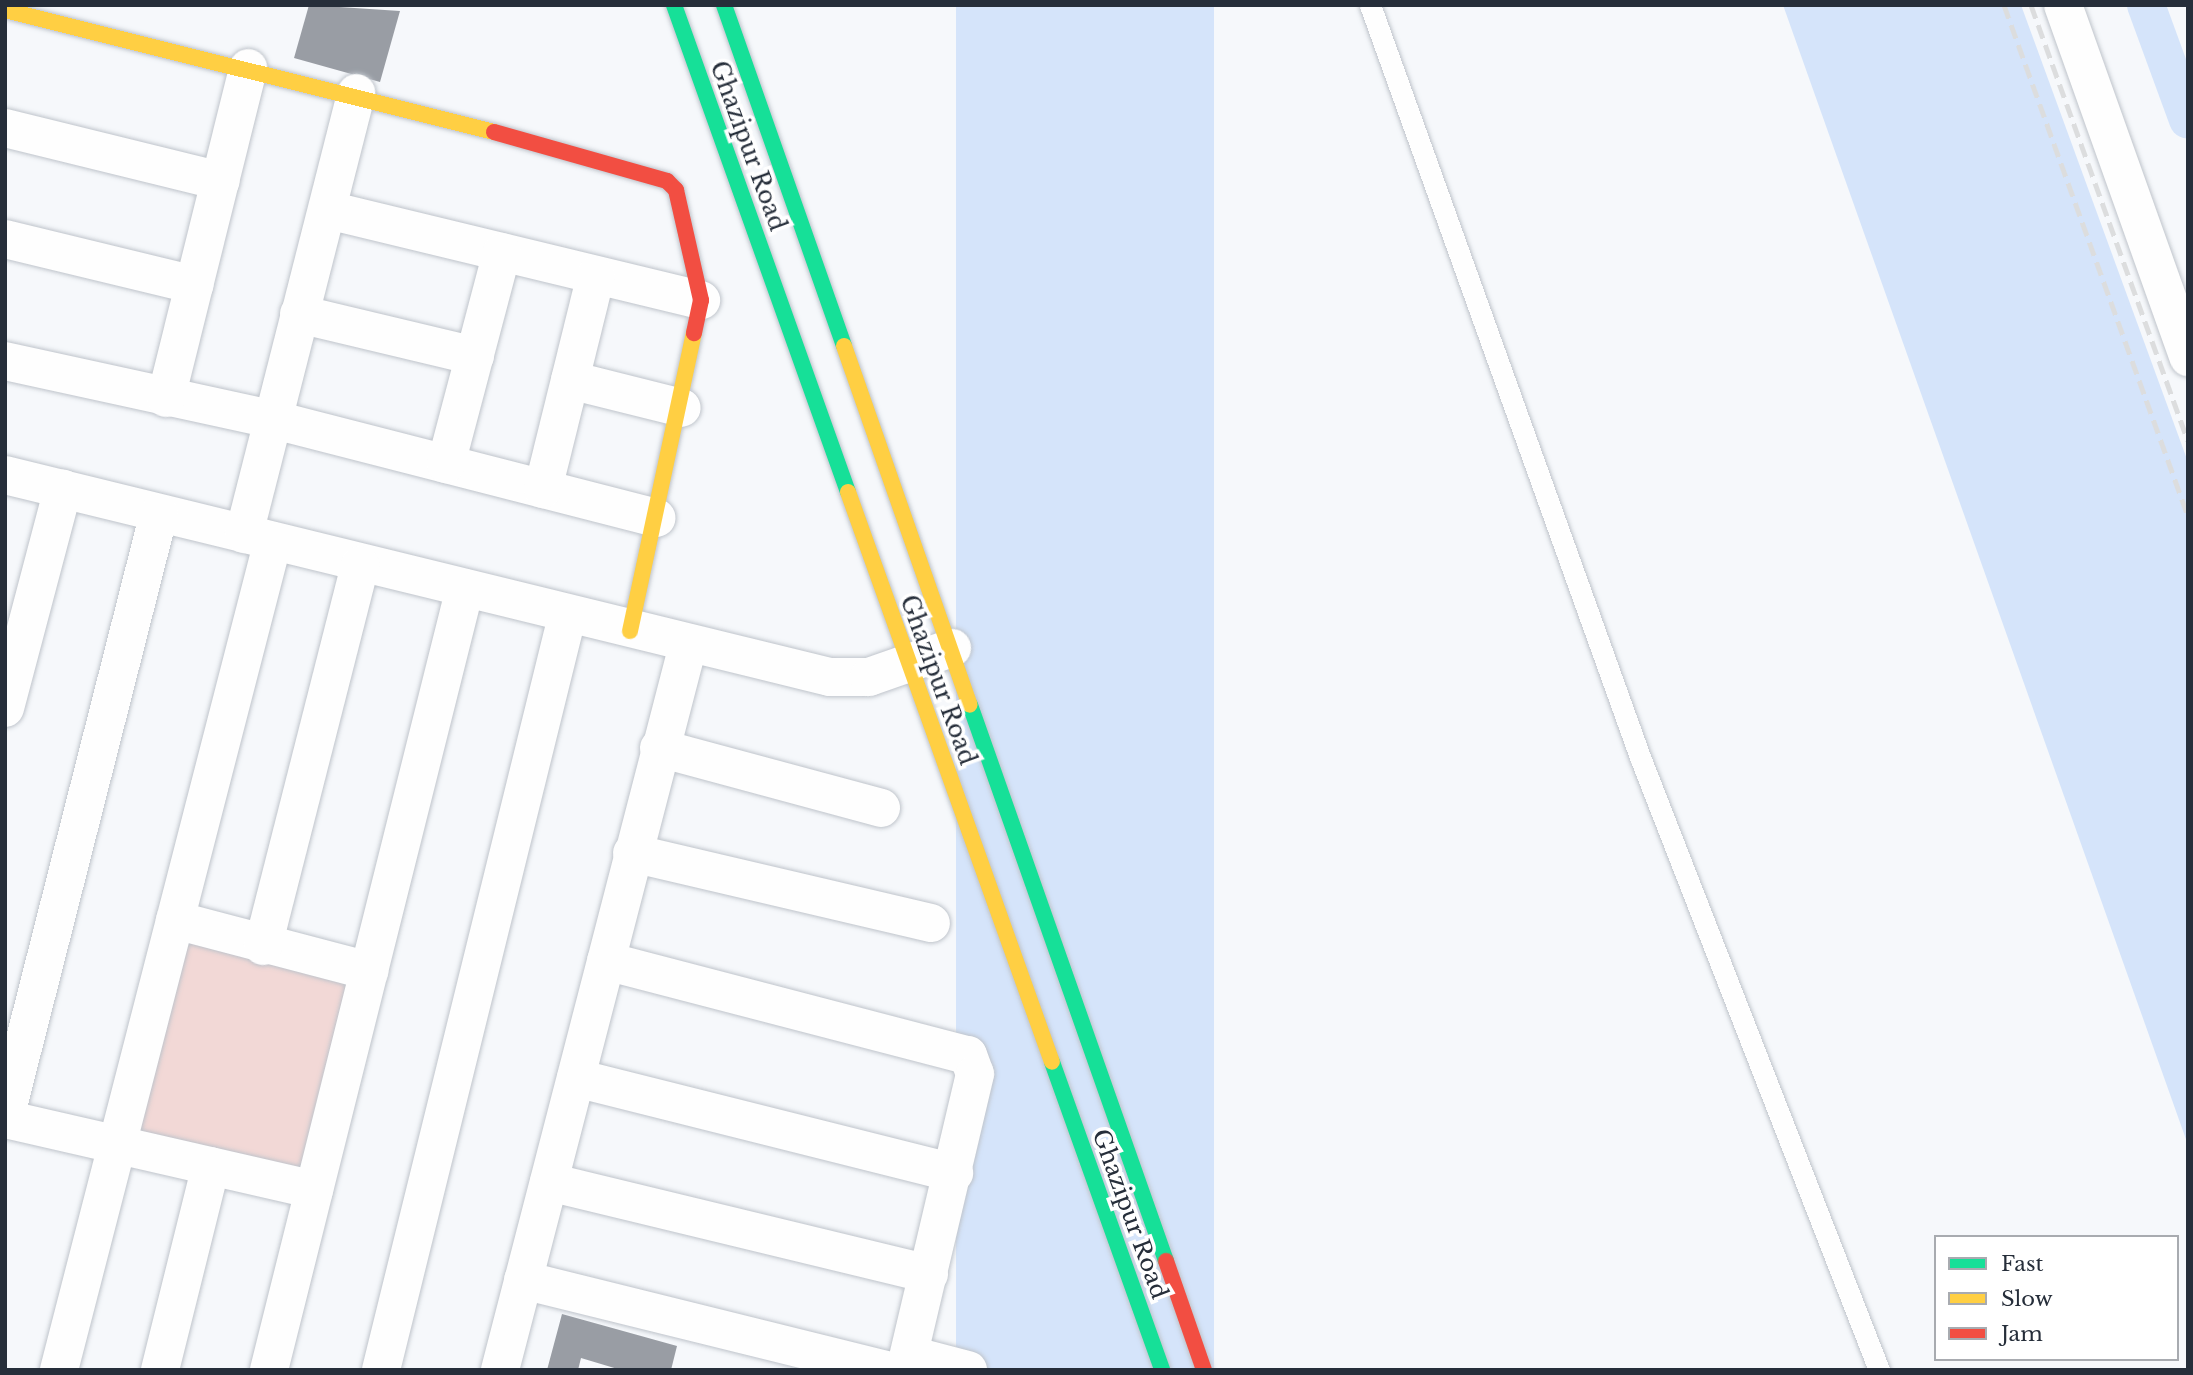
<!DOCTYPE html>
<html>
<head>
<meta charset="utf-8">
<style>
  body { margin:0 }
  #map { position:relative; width:2193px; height:1375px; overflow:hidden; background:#f6f8fb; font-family:"Libre Baskerville",serif }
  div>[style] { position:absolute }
  .green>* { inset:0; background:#f2d8d6; transform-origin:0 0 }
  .water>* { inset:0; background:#d5e4fa; transform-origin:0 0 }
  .canal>* { height:38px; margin:-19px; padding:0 19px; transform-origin:19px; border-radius:19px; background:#d5e4fa }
  .building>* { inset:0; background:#999da4 }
  .roads { filter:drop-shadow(0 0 2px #bfc4cb) drop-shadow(0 0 2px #bfc4cb) }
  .lane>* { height:21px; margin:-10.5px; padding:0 10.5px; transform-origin:10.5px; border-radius:10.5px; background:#fefefe }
  .street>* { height:38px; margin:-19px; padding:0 19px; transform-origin:19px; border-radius:19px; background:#fefefe }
  .fast>* { height:16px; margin:-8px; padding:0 8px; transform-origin:8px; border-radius:8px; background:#16e098 }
  .slow>* { height:16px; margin:-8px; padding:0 8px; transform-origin:8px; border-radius:8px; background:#ffcf43 }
  .jam>* { height:16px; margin:-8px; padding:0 8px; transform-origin:8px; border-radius:8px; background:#f24e42 }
  .rail>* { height:5px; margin-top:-2.5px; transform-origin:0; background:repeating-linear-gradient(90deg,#dcddde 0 14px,transparent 0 21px) }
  span { translate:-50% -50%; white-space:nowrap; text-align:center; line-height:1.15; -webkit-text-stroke:7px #fff; paint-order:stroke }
  .street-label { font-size:23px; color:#262e3a }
  .frame { position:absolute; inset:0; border:7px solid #262e3a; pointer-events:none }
  .legend { position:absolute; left:1934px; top:1235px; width:245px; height:126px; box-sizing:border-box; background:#fff; border:2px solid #a8abb0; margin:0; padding:9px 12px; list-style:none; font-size:21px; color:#262e3a }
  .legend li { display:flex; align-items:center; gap:14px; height:35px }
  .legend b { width:35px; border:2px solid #a8abb0 }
</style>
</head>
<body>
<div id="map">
  <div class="green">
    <i style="left:182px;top:926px;width:197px;height:221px;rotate:14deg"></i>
  </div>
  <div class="water">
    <i style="left:956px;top:5px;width:258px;height:1449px"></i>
    <i style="clip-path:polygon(1783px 5px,2021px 5px,2188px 462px,2188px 1145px)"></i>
  </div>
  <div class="canal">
    <i style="left:2146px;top:5px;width:122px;rotate:69.9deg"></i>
  </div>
  <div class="building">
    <i style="clip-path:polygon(309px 5px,400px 11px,380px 82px,294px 58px)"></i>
    <i style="clip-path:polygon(562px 1314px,677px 1346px,671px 1370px,621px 1370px,581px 1358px,578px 1370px,547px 1370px)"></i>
  </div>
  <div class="roads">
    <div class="lane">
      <i style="left:1370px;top:5px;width:799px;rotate:70.25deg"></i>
      <i style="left:1640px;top:757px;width:658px;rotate:68.7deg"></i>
    </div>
    <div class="street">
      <i style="left:2063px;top:5px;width:374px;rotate:70.4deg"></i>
      <i style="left:5px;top:128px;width:222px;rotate:13.8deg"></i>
      <i style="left:328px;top:210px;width:384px;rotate:13.6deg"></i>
      <i style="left:5px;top:239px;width:195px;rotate:13.6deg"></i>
      <i style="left:299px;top:314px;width:181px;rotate:13.4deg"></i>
      <i style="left:5px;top:361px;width:272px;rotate:12.3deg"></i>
      <i style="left:271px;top:419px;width:398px;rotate:14.4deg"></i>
      <i style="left:570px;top:380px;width:115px;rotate:14deg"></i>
      <i style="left:166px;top:398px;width:340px;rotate:-76deg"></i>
      <i style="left:446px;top:464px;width:219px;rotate:-75.2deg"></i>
      <i style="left:5px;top:475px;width:849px;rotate:13.76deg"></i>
      <i style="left:830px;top:677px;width:39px"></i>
      <i style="left:869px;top:677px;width:88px;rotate:-19.3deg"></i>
      <i style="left:543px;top:489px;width:220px;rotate:-76.1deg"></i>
      <i style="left:244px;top:534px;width:455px;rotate:-75.7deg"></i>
      <i style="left:5px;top:708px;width:227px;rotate:-75.2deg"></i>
      <i style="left:659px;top:748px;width:230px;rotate:15.1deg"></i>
      <i style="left:632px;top:853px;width:307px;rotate:13.2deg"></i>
      <i style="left:175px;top:920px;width:201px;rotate:14.7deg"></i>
      <i style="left:263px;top:946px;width:393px;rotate:-75.7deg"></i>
      <i style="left:606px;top:961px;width:374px;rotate:14.6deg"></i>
      <i style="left:968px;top:1055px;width:20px;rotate:70deg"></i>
      <i style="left:975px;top:1074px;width:304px;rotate:103.3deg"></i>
      <i style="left:576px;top:1078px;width:390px;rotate:14.1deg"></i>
      <i style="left:5px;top:1118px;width:624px;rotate:-75.72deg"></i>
      <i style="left:5px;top:1119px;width:317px;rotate:12.9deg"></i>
      <i style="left:549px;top:1182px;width:391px;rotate:13.6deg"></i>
      <i style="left:523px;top:1280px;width:374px;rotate:13.9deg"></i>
      <i style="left:910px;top:1355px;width:60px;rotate:14.5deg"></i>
      <i style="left:59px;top:1370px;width:856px;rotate:-75.53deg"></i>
      <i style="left:160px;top:1370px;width:210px;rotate:-76deg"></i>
      <i style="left:269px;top:1370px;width:806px;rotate:-75.93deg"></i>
      <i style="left:381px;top:1370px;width:776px;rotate:-76.13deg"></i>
      <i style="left:500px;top:1370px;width:749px;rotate:-75.46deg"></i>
    </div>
    <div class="fast">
      <i style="left:674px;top:5px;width:517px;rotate:70.34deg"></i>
      <i style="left:724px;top:5px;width:361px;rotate:70.6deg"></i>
      <i style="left:970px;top:705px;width:590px;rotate:70.58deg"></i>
      <i style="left:1052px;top:1062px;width:327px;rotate:70.3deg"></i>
    </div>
    <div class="slow">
      <i style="left:5px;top:10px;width:504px;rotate:14.01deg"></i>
      <i style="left:844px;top:346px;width:380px;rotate:70.7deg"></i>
      <i style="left:848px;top:492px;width:605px;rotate:70.31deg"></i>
      <i style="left:630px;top:631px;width:305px;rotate:-77.9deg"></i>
    </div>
    <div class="jam">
      <i style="left:494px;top:132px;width:180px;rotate:15.8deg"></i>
      <i style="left:667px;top:181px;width:13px;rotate:45deg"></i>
      <i style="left:676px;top:190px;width:113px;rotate:77.2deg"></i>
      <i style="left:701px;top:300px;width:34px;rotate:102deg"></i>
      <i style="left:1166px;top:1261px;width:115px;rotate:70.8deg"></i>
    </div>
  </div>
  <div class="rail">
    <i style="left:2004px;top:5px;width:543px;rotate:70.2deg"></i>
    <i style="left:2031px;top:5px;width:463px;rotate:70.2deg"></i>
  </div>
  <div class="street-label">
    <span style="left:748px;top:146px;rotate:70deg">Ghazipur Road</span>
    <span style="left:938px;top:680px;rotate:70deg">Ghazipur Road</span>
    <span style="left:1130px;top:1214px;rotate:70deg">Ghazipur Road</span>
  </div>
  <div class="frame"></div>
  <ul class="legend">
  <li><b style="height:9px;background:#16e098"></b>Fast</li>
  <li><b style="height:9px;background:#ffcf43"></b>Slow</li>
  <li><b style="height:9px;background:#f24e42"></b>Jam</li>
  </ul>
</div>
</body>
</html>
